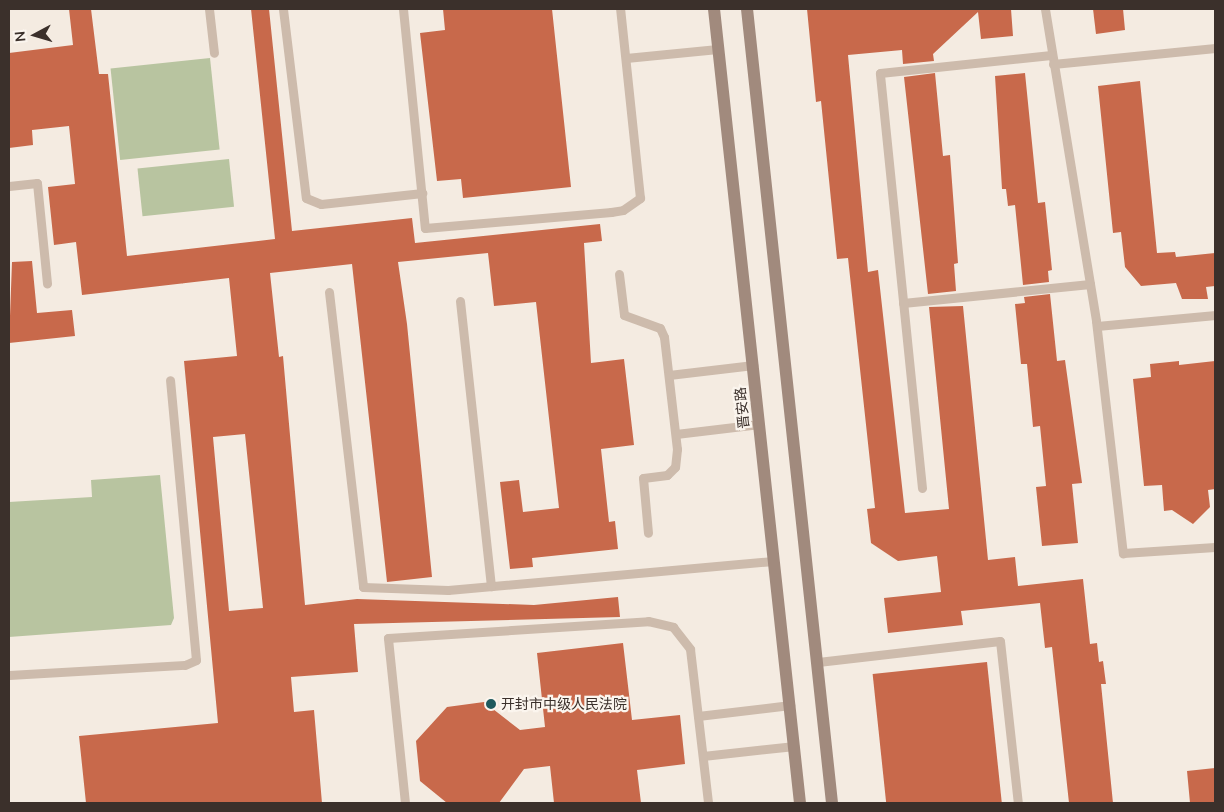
<!DOCTYPE html>
<html>
<head>
<meta charset="utf-8">
<style>
  body { margin:0 }
  #map { position:relative; width:1224px; height:812px; overflow:hidden; background:#f4ebe1; font-family:Mulish,"Noto Sans SC",sans-serif }
  div>[style] { position:absolute }
  .green>* { inset:0; background:#b8c4a0; transform-origin:0 0 }
  .building>* { inset:0; background:#c8694b; transform-origin:0 0 }
  .lane>* { height:9px; margin:-4.5px; padding:0 4.5px; transform-origin:4.5px; border-radius:4.5px; background:#cdbbac }
  .secondary>* { height:12px; margin:-6px; padding:0 6px; transform-origin:6px; border-radius:6px; background:#a18a7d }
  .dots>* { width:14px; height:14px; translate:-50% -50%; box-sizing:border-box; border:2px solid #fbf5ee; border-radius:50% }
  span { translate:-50% -50%; white-space:nowrap; text-align:center; line-height:1.15; -webkit-text-stroke:4.5px #fbf5ee; paint-order:stroke }
  .street-label { font-size:14px; color:#3b302b }
  .poi-label { font-size:14px; color:#3b302b }
  .left { translate:0 -50%; text-align:left }
  .frame { position:absolute; inset:0; border:10px solid #3b302b; pointer-events:none }
  .north { position:absolute; left:10px; top:10px; width:50px; height:50px; -webkit-text-stroke:4px #fbf5ee; paint-order:stroke; rotate:264deg; font-size:14px; font-weight:700; line-height:20px; text-align:center; color:#3b302b }
  .north::after { content:''; display:block; margin:auto; width:18px; height:22px; background:#3b302b; clip-path:polygon(50% 0,100% 100%,50% 72%,0 100%) }
</style>
</head>
<body>
<div id="map">
  <div class="green">
    <i style="left:210px;top:58px;width:92px;height:100px;rotate:84deg"></i>
    <i style="left:229px;top:159px;width:48px;height:92px;rotate:84deg"></i>
    <i style="clip-path:polygon(160px 475px,174px 618px,171px 625px,9px 637px,9px 502px,92px 497px,91px 480px)"></i>
  </div>
  <div class="building">
    <i style="clip-path:polygon(evenodd,69px 9px,91px 9px,99px 74px,108px 74px,127px 256px,275px 239px,251px 9px,269px 9px,292px 231px,412px 218px,415px 243px,600px 224px,602px 241px,584px 243px,591px 363px,624px 359px,634px 445px,601px 449px,609px 522px,615px 521px,618px 549px,532px 558px,533px 567px,510px 569px,500px 482px,519px 480px,523px 512px,559px 508px,536px 302px,494px 306px,488px 253px,398px 262px,407px 324px,432px 577px,387px 582px,352px 264px,270px 273px,279px 357px,283px 356px,305px 605px,357px 599px,534px 605px,618px 597px,620px 617px,354px 624px,358px 672px,291px 677px,294px 712px,314px 710px,322px 803px,86px 803px,79px 736px,218px 723px,184px 361px,237px 356px,229px 278px,82px 295px,76px 242px,54px 245px,48px 187px,75px 184px,69px 126px,32px 130px,33px 145px,9px 148px,9px 53px,73px 45px,69px 9px,245px 434px,263px 608px,229px 611px,213px 437px,245px 434px)"></i>
    <i style="clip-path:polygon(443px 9px,552px 9px,571px 187px,463px 198px,461px 179px,437px 181px,420px 33px,445px 30px)"></i>
    <i style="clip-path:polygon(807px 9px,1011px 9px,1013px 36px,981px 39px,978px 12px,933px 54px,934px 61px,903px 64px,902px 50px,848px 55px,868px 272px,878px 270px,905px 513px,949px 509px,929px 307px,963px 306px,988px 560px,1015px 557px,1018px 586px,1083px 579px,1090px 644px,1097px 643px,1099px 662px,1103px 661px,1106px 684px,1101px 684px,1113px 803px,1069px 803px,1052px 647px,1045px 648px,1040px 603px,961px 611px,963px 625px,888px 633px,884px 598px,941px 592px,937px 556px,898px 561px,871px 543px,867px 509px,875px 508px,848px 258px,837px 259px,821px 101px,816px 102px)"></i>
    <i style="clip-path:polygon(1093px 9px,1123px 9px,1125px 30px,1096px 34px)"></i>
    <i style="clip-path:polygon(935px 73px,943px 156px,950px 155px,958px 263px,954px 264px,956px 291px,928px 294px,904px 77px)"></i>
    <i style="clip-path:polygon(1025px 73px,1038px 203px,1045px 202px,1052px 270px,1048px 271px,1049px 282px,1023px 285px,1015px 205px,1008px 206px,1006px 189px,1002px 189px,995px 76px)"></i>
    <i style="clip-path:polygon(1140px 81px,1157px 253px,1175px 252px,1176px 257px,1215px 253px,1215px 286px,1206px 287px,1208px 299px,1182px 299px,1176px 283px,1141px 286px,1125px 267px,1121px 232px,1113px 233px,1098px 86px)"></i>
    <i style="clip-path:polygon(32px 261px,37px 313px,72px 310px,75px 336px,9px 343px,12px 262px)"></i>
    <i style="clip-path:polygon(1050px 294px,1057px 361px,1065px 360px,1082px 483px,1072px 484px,1078px 543px,1042px 546px,1036px 487px,1046px 486px,1040px 426px,1033px 427px,1027px 364px,1021px 364px,1015px 304px,1025px 303px,1024px 297px)"></i>
    <i style="clip-path:polygon(1179px 361px,1179px 365px,1215px 361px,1215px 489px,1208px 490px,1210px 507px,1193px 524px,1172px 510px,1164px 511px,1162px 485px,1144px 486px,1133px 379px,1151px 377px,1150px 364px)"></i>
    <i style="clip-path:polygon(623px 643px,632px 720px,680px 715px,685px 764px,637px 770px,641px 803px,554px 803px,550px 766px,524px 769px,499px 803px,447px 803px,420px 781px,416px 741px,447px 707px,484px 702px,520px 730px,545px 727px,537px 653px)"></i>
    <i style="left:987px;top:662px;width:142px;height:115px;rotate:84deg"></i>
    <i style="clip-path:polygon(1215px 768px,1215px 803px,1190px 803px,1187px 771px)"></i>
  </div>
  <div class="lane">
    <i style="left:209px;top:9px;width:44px;rotate:83.5deg"></i>
    <i style="left:283px;top:9px;width:190px;rotate:83.1deg"></i>
    <i style="left:306px;top:198px;width:16px;rotate:22deg"></i>
    <i style="left:321px;top:204px;width:102px;rotate:-6.2deg"></i>
    <i style="left:403px;top:9px;width:220px;rotate:84.3deg"></i>
    <i style="left:425px;top:228px;width:187px;rotate:-4.9deg"></i>
    <i style="left:611px;top:212px;width:12px;rotate:-9deg"></i>
    <i style="left:623px;top:210px;width:21px;rotate:-35deg"></i>
    <i style="left:640px;top:198px;width:190px;rotate:-96deg"></i>
    <i style="left:1045px;top:9px;width:316px;rotate:80.7deg"></i>
    <i style="left:1096px;top:321px;width:234px;rotate:83.4deg"></i>
    <i style="left:1123px;top:553px;width:92px;rotate:-3.7deg"></i>
    <i style="left:626px;top:58px;width:92px;rotate:-5.6deg"></i>
    <i style="left:1053px;top:64px;width:163px;rotate:-5.6deg"></i>
    <i style="left:9px;top:186px;width:28px;rotate:-6deg"></i>
    <i style="left:37px;top:183px;width:101px;rotate:84.3deg"></i>
    <i style="left:619px;top:274px;width:41px;rotate:83deg"></i>
    <i style="left:624px;top:315px;width:38px;rotate:20deg"></i>
    <i style="left:660px;top:328px;width:10px;rotate:66deg"></i>
    <i style="left:664px;top:337px;width:113px;rotate:83.4deg"></i>
    <i style="left:677px;top:449px;width:18px;rotate:96deg"></i>
    <i style="left:675px;top:467px;width:11px;rotate:135deg"></i>
    <i style="left:667px;top:475px;width:24px;rotate:173deg"></i>
    <i style="left:643px;top:478px;width:55px;rotate:84.8deg"></i>
    <i style="left:329px;top:292px;width:297px;rotate:83.4deg"></i>
    <i style="left:363px;top:587px;width:85px;rotate:2deg"></i>
    <i style="left:448px;top:590px;width:327px;rotate:-5.1deg"></i>
    <i style="left:460px;top:301px;width:287px;rotate:83.8deg"></i>
    <i style="left:903px;top:303px;width:188px;rotate:-5.8deg"></i>
    <i style="left:1097px;top:326px;width:119px;rotate:-5.3deg"></i>
    <i style="left:669px;top:375px;width:85px;rotate:-6.8deg"></i>
    <i style="left:676px;top:434px;width:84px;rotate:-6.9deg"></i>
    <i style="left:922px;top:488px;width:417px;rotate:-95.8deg"></i>
    <i style="left:880px;top:73px;width:172px;rotate:-6deg"></i>
    <i style="left:818px;top:662px;width:183px;rotate:-6.6deg"></i>
    <i style="left:1000px;top:641px;width:163px;rotate:83.7deg"></i>
    <i style="left:9px;top:675px;width:176px;rotate:-3.3deg"></i>
    <i style="left:185px;top:665px;width:12px;rotate:-24deg"></i>
    <i style="left:196px;top:660px;width:281px;rotate:-95.3deg"></i>
    <i style="left:698px;top:716px;width:93px;rotate:-6.8deg"></i>
    <i style="left:703px;top:756px;width:92px;rotate:-6.3deg"></i>
    <i style="left:405px;top:803px;width:166px;rotate:-95.9deg"></i>
    <i style="left:388px;top:638px;width:261px;rotate:-3.7deg"></i>
    <i style="left:648px;top:621px;width:26px;rotate:13deg"></i>
    <i style="left:673px;top:627px;width:28px;rotate:52deg"></i>
    <i style="left:690px;top:649px;width:155px;rotate:83.3deg"></i>
  </div>
  <div class="secondary">
    <i style="left:714px;top:9px;width:799px;rotate:83.82deg"></i>
    <i style="left:747px;top:9px;width:799px;rotate:83.89deg"></i>
  </div>
  <div class="dots">
    <i style="left:491px;top:704px;background:#1f5a5e"></i>
  </div>
  <div class="street-label">
    <span style="left:742px;top:408px;rotate:-96deg">晋安路</span>
  </div>
  <div class="poi-label">
    <span class="left" style="left:501px;top:704px">开封市中级人民法院</span>
  </div>
  <div class="frame"></div>
  <div class="north">N</div>
</div>
</body>
</html>
